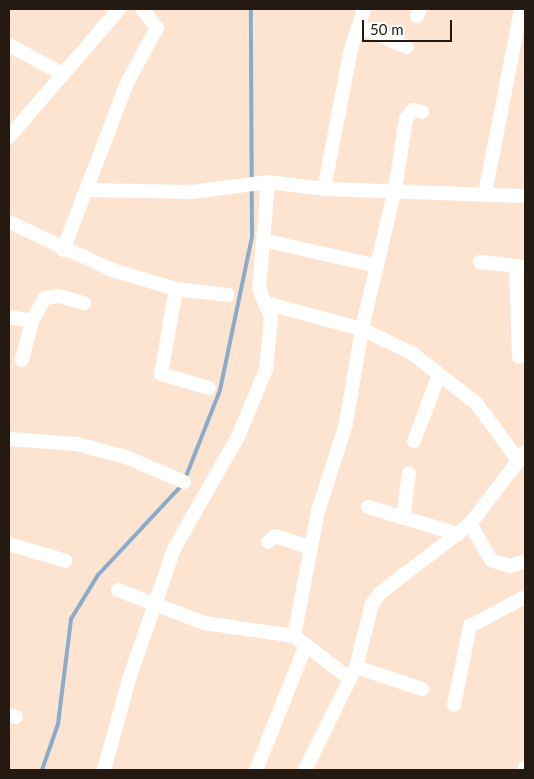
<!DOCTYPE html>
<html>
<head>
<meta charset="utf-8">
<style>
  body { margin:0 }
  #map { position:relative; width:534px; height:779px; overflow:hidden; background:#fde4d0; font-family:Lato,sans-serif }
  div>[style] { position:absolute }
  .stream>* { height:4px; margin:-2px; padding:0 2px; transform-origin:2px; border-radius:2px; background:#8babca }
  .minor>* { height:14px; margin:-7px; padding:0 7px; transform-origin:7px; border-radius:7px; background:#fff }
  span { translate:-50% -50%; white-space:nowrap; text-align:center; line-height:1.15; -webkit-text-stroke:4px #fff; paint-order:stroke }
  .frame { position:absolute; inset:0; border:10px solid #251a11; pointer-events:none }
  .scale { position:absolute; left:362px; top:20px; width:90px; height:22px; box-sizing:border-box; border:2px solid #251a11; border-top:0; padding-left:6px; font-size:15px; line-height:18px; white-space:nowrap; color:#251a11; -webkit-text-stroke:4px #fff; paint-order:stroke }
</style>
</head>
<body>
<div id="map">
  <div class="stream">
    <i style="left:185px;top:479px;width:96px;rotate:-68.5deg"></i>
    <i style="left:220px;top:390px;width:156px;rotate:-78.2deg"></i>
    <i style="left:252px;top:237px;width:228px;rotate:-90.3deg"></i>
    <i style="left:42px;top:770px;width:49px;rotate:-70.8deg"></i>
    <i style="left:58px;top:724px;width:106px;rotate:-82.9deg"></i>
    <i style="left:71px;top:619px;width:52px;rotate:-58.5deg"></i>
    <i style="left:98px;top:575px;width:123px;rotate:-47deg"></i>
  </div>
  <div class="minor">
    <i style="left:417px;top:16px;width:8px;rotate:-67deg"></i>
    <i style="left:360px;top:27px;width:51px;rotate:23.1deg"></i>
    <i style="left:9px;top:45px;width:59px;rotate:28.3deg"></i>
    <i style="left:422px;top:112px;width:9px;rotate:-167deg"></i>
    <i style="left:413px;top:110px;width:11px;rotate:128deg"></i>
    <i style="left:406px;top:119px;width:71px;rotate:98.9deg"></i>
    <i style="left:395px;top:189px;width:144px;rotate:103.3deg"></i>
    <i style="left:362px;top:329px;width:57px;rotate:26.1deg"></i>
    <i style="left:413px;top:354px;width:80px;rotate:37.9deg"></i>
    <i style="left:476px;top:403px;width:71px;rotate:53.6deg"></i>
    <i style="left:9px;top:137px;width:169px;rotate:-49.3deg"></i>
    <i style="left:324px;top:189px;width:143px;rotate:-79.1deg"></i>
    <i style="left:351px;top:49px;width:42px;rotate:-72deg"></i>
    <i style="left:89px;top:190px;width:103px;rotate:1.1deg"></i>
    <i style="left:192px;top:192px;width:77px;rotate:-7.5deg"></i>
    <i style="left:268px;top:182px;width:56px;rotate:7.1deg"></i>
    <i style="left:324px;top:189px;width:201px;rotate:2deg"></i>
    <i style="left:485px;top:193px;width:187px;rotate:-78.9deg"></i>
    <i style="left:9px;top:222px;width:114px;rotate:25deg"></i>
    <i style="left:112px;top:270px;width:67px;rotate:16.5deg"></i>
    <i style="left:176px;top:289px;width:52px;rotate:6.6deg"></i>
    <i style="left:263px;top:240px;width:117px;rotate:12.8deg"></i>
    <i style="left:63px;top:250px;width:181px;rotate:-69deg"></i>
    <i style="left:128px;top:81px;width:60px;rotate:-61.3deg"></i>
    <i style="left:157px;top:28px;width:24px;rotate:-128deg"></i>
    <i style="left:480px;top:262px;width:45px;rotate:6.3deg"></i>
    <i style="left:516px;top:266px;width:91px;rotate:88.1deg"></i>
    <i style="left:176px;top:289px;width:86px;rotate:100deg"></i>
    <i style="left:161px;top:374px;width:50px;rotate:16.3deg"></i>
    <i style="left:265px;top:303px;width:100px;rotate:15deg"></i>
    <i style="left:362px;top:329px;width:96px;rotate:99.6deg"></i>
    <i style="left:346px;top:424px;width:91px;rotate:107.8deg"></i>
    <i style="left:318px;top:511px;width:127px;rotate:100.9deg"></i>
    <i style="left:9px;top:317px;width:23px;rotate:10deg"></i>
    <i style="left:32px;top:321px;width:26px;rotate:-61deg"></i>
    <i style="left:45px;top:298px;width:14px;rotate:-8deg"></i>
    <i style="left:59px;top:296px;width:26px;rotate:16deg"></i>
    <i style="left:22px;top:360px;width:40px;rotate:-75.6deg"></i>
    <i style="left:9px;top:439px;width:68px;rotate:4.2deg"></i>
    <i style="left:77px;top:444px;width:51px;rotate:14.9deg"></i>
    <i style="left:126px;top:457px;width:63px;rotate:23.3deg"></i>
    <i style="left:414px;top:441px;width:71px;rotate:-69.3deg"></i>
    <i style="left:368px;top:507px;width:94px;rotate:16.7deg"></i>
    <i style="left:403px;top:518px;width:45px;rotate:-82.4deg"></i>
    <i style="left:470px;top:524px;width:42px;rotate:59.7deg"></i>
    <i style="left:491px;top:560px;width:20px;rotate:18deg"></i>
    <i style="left:510px;top:566px;width:16px;rotate:-18deg"></i>
    <i style="left:268px;top:542px;width:9px;rotate:-41deg"></i>
    <i style="left:275px;top:536px;width:38px;rotate:18deg"></i>
    <i style="left:9px;top:544px;width:59px;rotate:16.6deg"></i>
    <i style="left:118px;top:590px;width:92px;rotate:21deg"></i>
    <i style="left:204px;top:623px;width:91px;rotate:8.2deg"></i>
    <i style="left:294px;top:636px;width:71px;rotate:37.5deg"></i>
    <i style="left:356px;top:667px;width:70px;rotate:18.4deg"></i>
    <i style="left:454px;top:705px;width:81px;rotate:-78.6deg"></i>
    <i style="left:470px;top:626px;width:62px;rotate:-27.8deg"></i>
    <i style="left:9px;top:715px;width:7px;rotate:16deg"></i>
    <i style="left:104px;top:770px;width:94px;rotate:-74.6deg"></i>
    <i style="left:129px;top:679px;width:138px;rotate:-70.9deg"></i>
    <i style="left:174px;top:549px;width:129px;rotate:-60.3deg"></i>
    <i style="left:238px;top:437px;width:74px;rotate:-67.6deg"></i>
    <i style="left:266px;top:369px;width:51px;rotate:-84.4deg"></i>
    <i style="left:271px;top:318px;width:31px;rotate:-112deg"></i>
    <i style="left:259px;top:289px;width:107px;rotate:-85.2deg"></i>
    <i style="left:256px;top:770px;width:135px;rotate:-68.2deg"></i>
    <i style="left:305px;top:770px;width:115px;rotate:-63.7deg"></i>
    <i style="left:356px;top:667px;width:65px;rotate:-75.7deg"></i>
    <i style="left:372px;top:604px;width:14px;rotate:-54deg"></i>
    <i style="left:380px;top:593px;width:113px;rotate:-37.5deg"></i>
    <i style="left:470px;top:524px;width:91px;rotate:-52.6deg"></i>
    <i style="left:525px;top:770px;width:3px;rotate:-90deg"></i>
  </div>
  <div class="frame"></div>
  <div class="scale">50 m</div>
</div>
</body>
</html>
